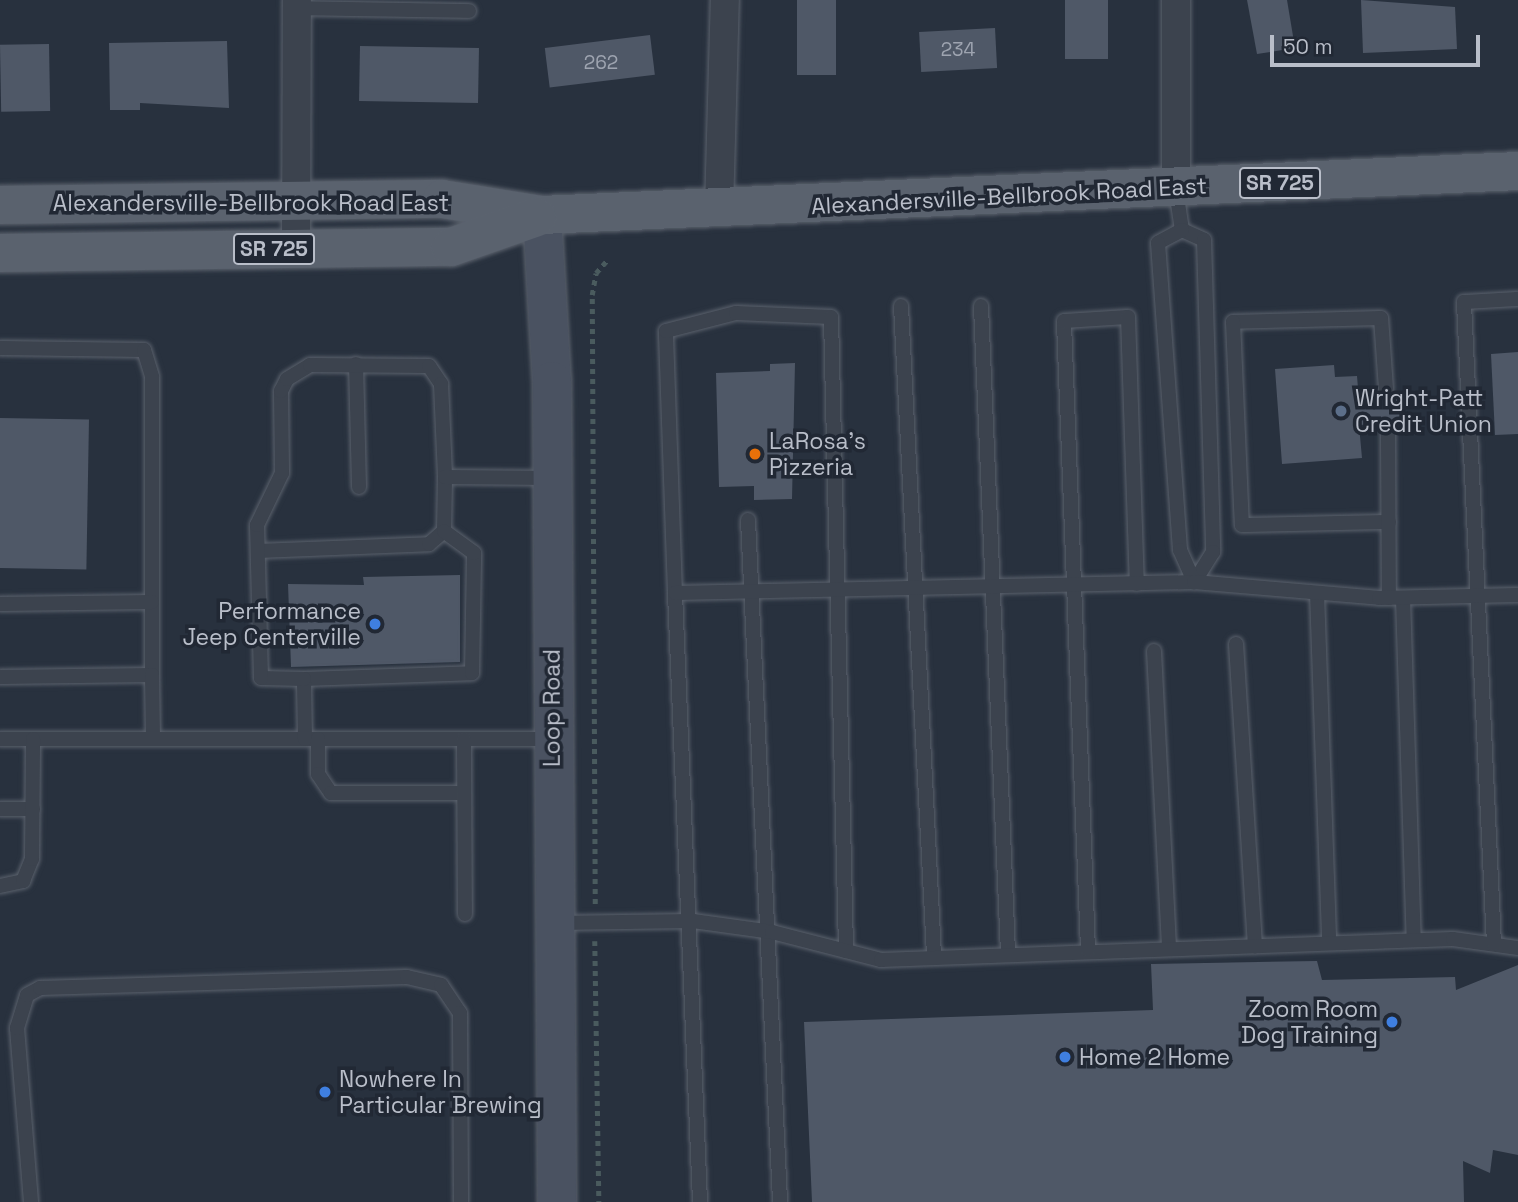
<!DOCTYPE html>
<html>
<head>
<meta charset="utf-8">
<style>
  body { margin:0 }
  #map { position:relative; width:1518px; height:1202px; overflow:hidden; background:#28313e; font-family:"Space Grotesk",sans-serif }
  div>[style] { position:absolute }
  .building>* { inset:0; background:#4f5867; transform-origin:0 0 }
  .path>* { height:4.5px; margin-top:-2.25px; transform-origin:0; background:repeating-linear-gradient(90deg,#4a5b5e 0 5px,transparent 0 10px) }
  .roads { filter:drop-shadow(0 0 2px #5a616c) drop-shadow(0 0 2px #5a616c) }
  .lane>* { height:14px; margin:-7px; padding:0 7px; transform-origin:7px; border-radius:7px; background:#3c434e }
  .street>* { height:28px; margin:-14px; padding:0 14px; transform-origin:14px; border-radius:14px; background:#3c434e }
  .secondary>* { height:38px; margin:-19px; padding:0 19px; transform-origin:19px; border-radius:19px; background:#4a5261 }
  .primary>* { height:38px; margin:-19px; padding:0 19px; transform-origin:19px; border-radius:19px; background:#5a626e }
  .dots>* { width:19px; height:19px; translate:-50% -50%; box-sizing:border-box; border:4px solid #212834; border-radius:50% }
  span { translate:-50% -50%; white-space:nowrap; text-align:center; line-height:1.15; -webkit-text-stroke:7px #212834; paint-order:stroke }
  .number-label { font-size:19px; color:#9ea4b0 }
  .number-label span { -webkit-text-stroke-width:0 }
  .shield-label span { padding:2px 5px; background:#212834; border:2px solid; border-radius:5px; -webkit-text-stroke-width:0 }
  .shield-label { font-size:21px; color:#b9bec9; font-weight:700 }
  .street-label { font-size:23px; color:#b9bec9 }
  .poi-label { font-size:23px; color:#b9bec9 }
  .left { translate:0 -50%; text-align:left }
  .right { translate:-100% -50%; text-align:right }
  .scale { position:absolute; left:1270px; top:35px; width:210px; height:32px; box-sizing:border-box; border:4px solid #b9bec9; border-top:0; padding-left:9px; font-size:21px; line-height:24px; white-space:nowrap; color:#b9bec9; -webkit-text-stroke:5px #212834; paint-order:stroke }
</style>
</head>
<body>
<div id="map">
  <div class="building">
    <i style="left:797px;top:0;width:39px;height:75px"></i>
    <i style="left:1065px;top:0;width:43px;height:59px"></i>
    <i style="clip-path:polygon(1247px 0,1287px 0,1295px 48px,1257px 54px)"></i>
    <i style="clip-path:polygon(1361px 0,1455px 7px,1457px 49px,1363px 53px)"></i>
    <i style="left:995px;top:28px;width:40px;height:76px;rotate:87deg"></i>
    <i style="left:650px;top:35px;width:40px;height:106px;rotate:83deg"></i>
    <i style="clip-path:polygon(227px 41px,229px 108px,140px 103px,140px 110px,110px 110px,109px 43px)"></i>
    <i style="left:49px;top:44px;width:67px;height:49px;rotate:89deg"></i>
    <i style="left:360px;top:46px;width:119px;height:55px;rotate:1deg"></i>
    <i style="clip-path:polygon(1518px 352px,1518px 434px,1495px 435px,1491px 354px)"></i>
    <i style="clip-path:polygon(795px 363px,792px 499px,754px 500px,754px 486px,719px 487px,716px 373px,770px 371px,770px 364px)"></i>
    <i style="clip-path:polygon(1334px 365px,1335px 377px,1357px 376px,1359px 400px,1403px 397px,1405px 422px,1359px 425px,1362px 458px,1282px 464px,1275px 369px)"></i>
    <i style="left:0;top:418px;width:89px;height:150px;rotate:1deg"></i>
    <i style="clip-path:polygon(460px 575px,460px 662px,291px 667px,288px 584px,364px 585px,363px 577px)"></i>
    <i style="clip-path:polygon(1317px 961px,1322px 980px,1455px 977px,1456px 990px,1518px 965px,1518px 1155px,1493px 1150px,1490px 1173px,1463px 1161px,1464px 1202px,812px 1202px,804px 1022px,1153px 1010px,1151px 964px)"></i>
  </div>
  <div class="path">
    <i style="left:595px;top:904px;width:609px;rotate:-90.28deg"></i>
    <i style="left:592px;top:295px;width:22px;rotate:-80deg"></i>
    <i style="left:596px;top:273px;width:18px;rotate:-49deg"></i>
    <i style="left:595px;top:941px;width:261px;rotate:89.1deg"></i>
  </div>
  <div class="roads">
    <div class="lane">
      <i style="left:297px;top:8px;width:172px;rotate:1deg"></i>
      <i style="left:1176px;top:190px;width:40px;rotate:81.5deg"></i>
      <i style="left:1182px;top:230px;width:24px;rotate:24deg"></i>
      <i style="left:1204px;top:240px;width:312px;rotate:88.3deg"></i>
      <i style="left:1213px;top:552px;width:36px;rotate:122deg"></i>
      <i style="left:1182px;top:230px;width:27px;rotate:152deg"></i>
      <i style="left:1158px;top:243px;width:308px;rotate:85.9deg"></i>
      <i style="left:1180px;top:550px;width:35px;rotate:66deg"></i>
      <i style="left:901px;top:306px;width:651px;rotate:87.09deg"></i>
      <i style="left:981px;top:306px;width:647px;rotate:87.61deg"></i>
      <i style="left:0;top:348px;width:144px;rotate:0.8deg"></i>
      <i style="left:144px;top:350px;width:28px;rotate:73deg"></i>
      <i style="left:152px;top:377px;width:298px;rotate:90deg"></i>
      <i style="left:152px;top:675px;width:152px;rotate:179.2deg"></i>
      <i style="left:356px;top:364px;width:123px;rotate:88.6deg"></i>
      <i style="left:1386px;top:389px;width:71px;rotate:-94deg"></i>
      <i style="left:1381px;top:318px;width:148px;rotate:178.5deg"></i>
      <i style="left:1233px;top:322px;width:203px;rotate:87.5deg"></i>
      <i style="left:1242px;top:525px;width:147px;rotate:-1.2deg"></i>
      <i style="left:1388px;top:430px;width:168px;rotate:89.7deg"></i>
      <i style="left:748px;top:520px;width:683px;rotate:87.31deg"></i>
      <i style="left:258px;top:551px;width:171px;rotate:-2.3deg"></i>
      <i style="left:429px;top:544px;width:20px;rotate:-41deg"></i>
      <i style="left:444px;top:531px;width:54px;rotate:-88.9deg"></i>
      <i style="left:675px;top:593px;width:262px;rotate:-92deg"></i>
      <i style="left:666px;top:331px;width:72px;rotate:-14.4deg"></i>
      <i style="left:736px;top:313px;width:95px;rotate:2.4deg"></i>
      <i style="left:831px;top:317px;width:634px;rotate:88.64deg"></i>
      <i style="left:1317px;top:593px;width:350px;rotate:88deg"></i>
      <i style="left:1403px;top:598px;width:342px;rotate:88.2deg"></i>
      <i style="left:0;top:604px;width:152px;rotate:-0.8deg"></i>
      <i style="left:1236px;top:644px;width:303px;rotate:86.4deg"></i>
      <i style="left:1154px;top:651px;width:297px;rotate:87.1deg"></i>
      <i style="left:152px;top:675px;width:64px;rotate:89.1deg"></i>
      <i style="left:304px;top:679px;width:168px;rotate:-2deg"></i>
      <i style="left:472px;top:673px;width:120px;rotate:-89deg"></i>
      <i style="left:474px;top:553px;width:37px;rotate:-144deg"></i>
      <i style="left:0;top:739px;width:552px"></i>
      <i style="left:305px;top:739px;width:60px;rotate:-91deg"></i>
      <i style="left:304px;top:679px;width:43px;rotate:-178.7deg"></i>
      <i style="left:261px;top:678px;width:153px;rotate:-91.5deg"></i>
      <i style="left:257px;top:525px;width:58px;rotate:-64.3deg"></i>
      <i style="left:282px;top:473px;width:82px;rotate:-90.7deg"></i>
      <i style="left:281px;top:391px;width:13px;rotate:-63deg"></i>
      <i style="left:287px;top:379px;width:27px;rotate:-31deg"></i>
      <i style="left:310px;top:365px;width:119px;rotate:0.5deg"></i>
      <i style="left:429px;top:366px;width:22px;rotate:56deg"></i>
      <i style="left:441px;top:384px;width:93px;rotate:87.5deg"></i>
      <i style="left:445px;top:477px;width:106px;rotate:0.5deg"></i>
      <i style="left:318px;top:739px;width:35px;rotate:90deg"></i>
      <i style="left:318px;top:774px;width:23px;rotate:56deg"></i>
      <i style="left:331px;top:793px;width:133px"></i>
      <i style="left:464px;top:739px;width:175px;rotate:89.7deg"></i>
      <i style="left:0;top:809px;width:33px"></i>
      <i style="left:0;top:886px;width:24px;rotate:-12deg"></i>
      <i style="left:23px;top:881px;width:24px;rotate:-68deg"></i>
      <i style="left:32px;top:859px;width:120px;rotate:-89.5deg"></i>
      <i style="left:555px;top:923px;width:138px;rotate:-0.8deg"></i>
      <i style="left:693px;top:921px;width:80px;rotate:7.9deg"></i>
      <i style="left:772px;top:932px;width:113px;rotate:14.4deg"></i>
      <i style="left:881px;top:960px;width:572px;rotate:-2.1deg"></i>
      <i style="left:1453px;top:939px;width:66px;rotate:7.9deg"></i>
      <i style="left:1494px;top:944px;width:643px;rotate:-92.68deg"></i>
      <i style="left:1464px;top:302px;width:54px;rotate:-3.2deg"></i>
      <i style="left:1088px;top:950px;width:629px;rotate:-92.19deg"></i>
      <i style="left:1064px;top:321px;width:64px;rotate:-3.6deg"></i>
      <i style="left:1128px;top:317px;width:267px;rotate:88.1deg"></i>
      <i style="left:31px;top:1202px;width:175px;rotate:-94.6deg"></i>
      <i style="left:17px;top:1028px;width:34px;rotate:-73deg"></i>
      <i style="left:27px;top:995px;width:15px;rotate:-28deg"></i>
      <i style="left:40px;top:988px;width:367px;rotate:-1.7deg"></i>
      <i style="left:407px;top:977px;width:35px;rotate:13deg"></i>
      <i style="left:441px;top:985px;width:34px;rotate:56deg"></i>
      <i style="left:460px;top:1013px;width:189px;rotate:89.7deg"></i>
      <i style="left:700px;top:1202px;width:610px;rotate:-92.35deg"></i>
      <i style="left:675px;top:593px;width:519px;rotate:-1.21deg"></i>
      <i style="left:1194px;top:582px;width:186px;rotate:4.9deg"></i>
      <i style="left:1379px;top:598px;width:139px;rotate:-1.2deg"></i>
    </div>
    <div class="street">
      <i style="left:1176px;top:0;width:189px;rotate:90deg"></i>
      <i style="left:719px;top:209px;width:209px;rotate:-88.4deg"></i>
      <i style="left:296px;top:249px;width:249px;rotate:-89.8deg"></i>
    </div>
    <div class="secondary">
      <i style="left:542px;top:215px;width:166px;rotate:86.6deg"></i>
      <i style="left:552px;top:381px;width:821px;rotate:89.65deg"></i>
    </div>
    <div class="primary">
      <i style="left:0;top:205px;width:442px;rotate:-0.8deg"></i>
      <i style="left:442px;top:199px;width:101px;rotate:9.1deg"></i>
      <i style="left:542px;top:215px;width:977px;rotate:-2.58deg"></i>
      <i style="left:0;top:253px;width:451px;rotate:-0.8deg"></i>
      <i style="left:451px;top:247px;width:91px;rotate:-19.2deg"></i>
    </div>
  </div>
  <div class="dots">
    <i style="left:1341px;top:411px;background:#5c6f8a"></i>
    <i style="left:755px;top:454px;background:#e8710a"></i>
    <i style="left:375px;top:624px;background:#3f7fe0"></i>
    <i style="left:1392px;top:1022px;background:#3f7fe0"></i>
    <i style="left:1065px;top:1057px;background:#3f7fe0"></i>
    <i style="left:325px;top:1092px;background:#3f7fe0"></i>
  </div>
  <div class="number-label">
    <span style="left:958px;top:50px">234</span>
    <span style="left:601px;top:63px">262</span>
  </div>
  <div class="shield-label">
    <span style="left:1280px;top:183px">SR 725</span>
    <span style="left:274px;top:249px">SR 725</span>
  </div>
  <div class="street-label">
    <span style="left:1009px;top:196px;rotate:-3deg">Alexandersville-Bellbrook Road East</span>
    <span style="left:251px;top:203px">Alexandersville-Bellbrook Road East</span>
    <span style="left:552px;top:708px;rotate:-90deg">Loop Road</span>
  </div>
  <div class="poi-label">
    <span class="left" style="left:1355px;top:411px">Wright-Patt<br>Credit Union</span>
    <span class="left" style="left:769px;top:454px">LaRosa's<br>Pizzeria</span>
    <span class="right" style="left:361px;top:624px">Performance<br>Jeep Centerville</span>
    <span class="right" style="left:1378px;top:1022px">Zoom Room<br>Dog Training</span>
    <span class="left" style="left:1079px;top:1057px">Home 2 Home</span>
    <span class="left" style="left:339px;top:1092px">Nowhere In<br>Particular Brewing</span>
  </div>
  <div class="scale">50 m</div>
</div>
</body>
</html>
